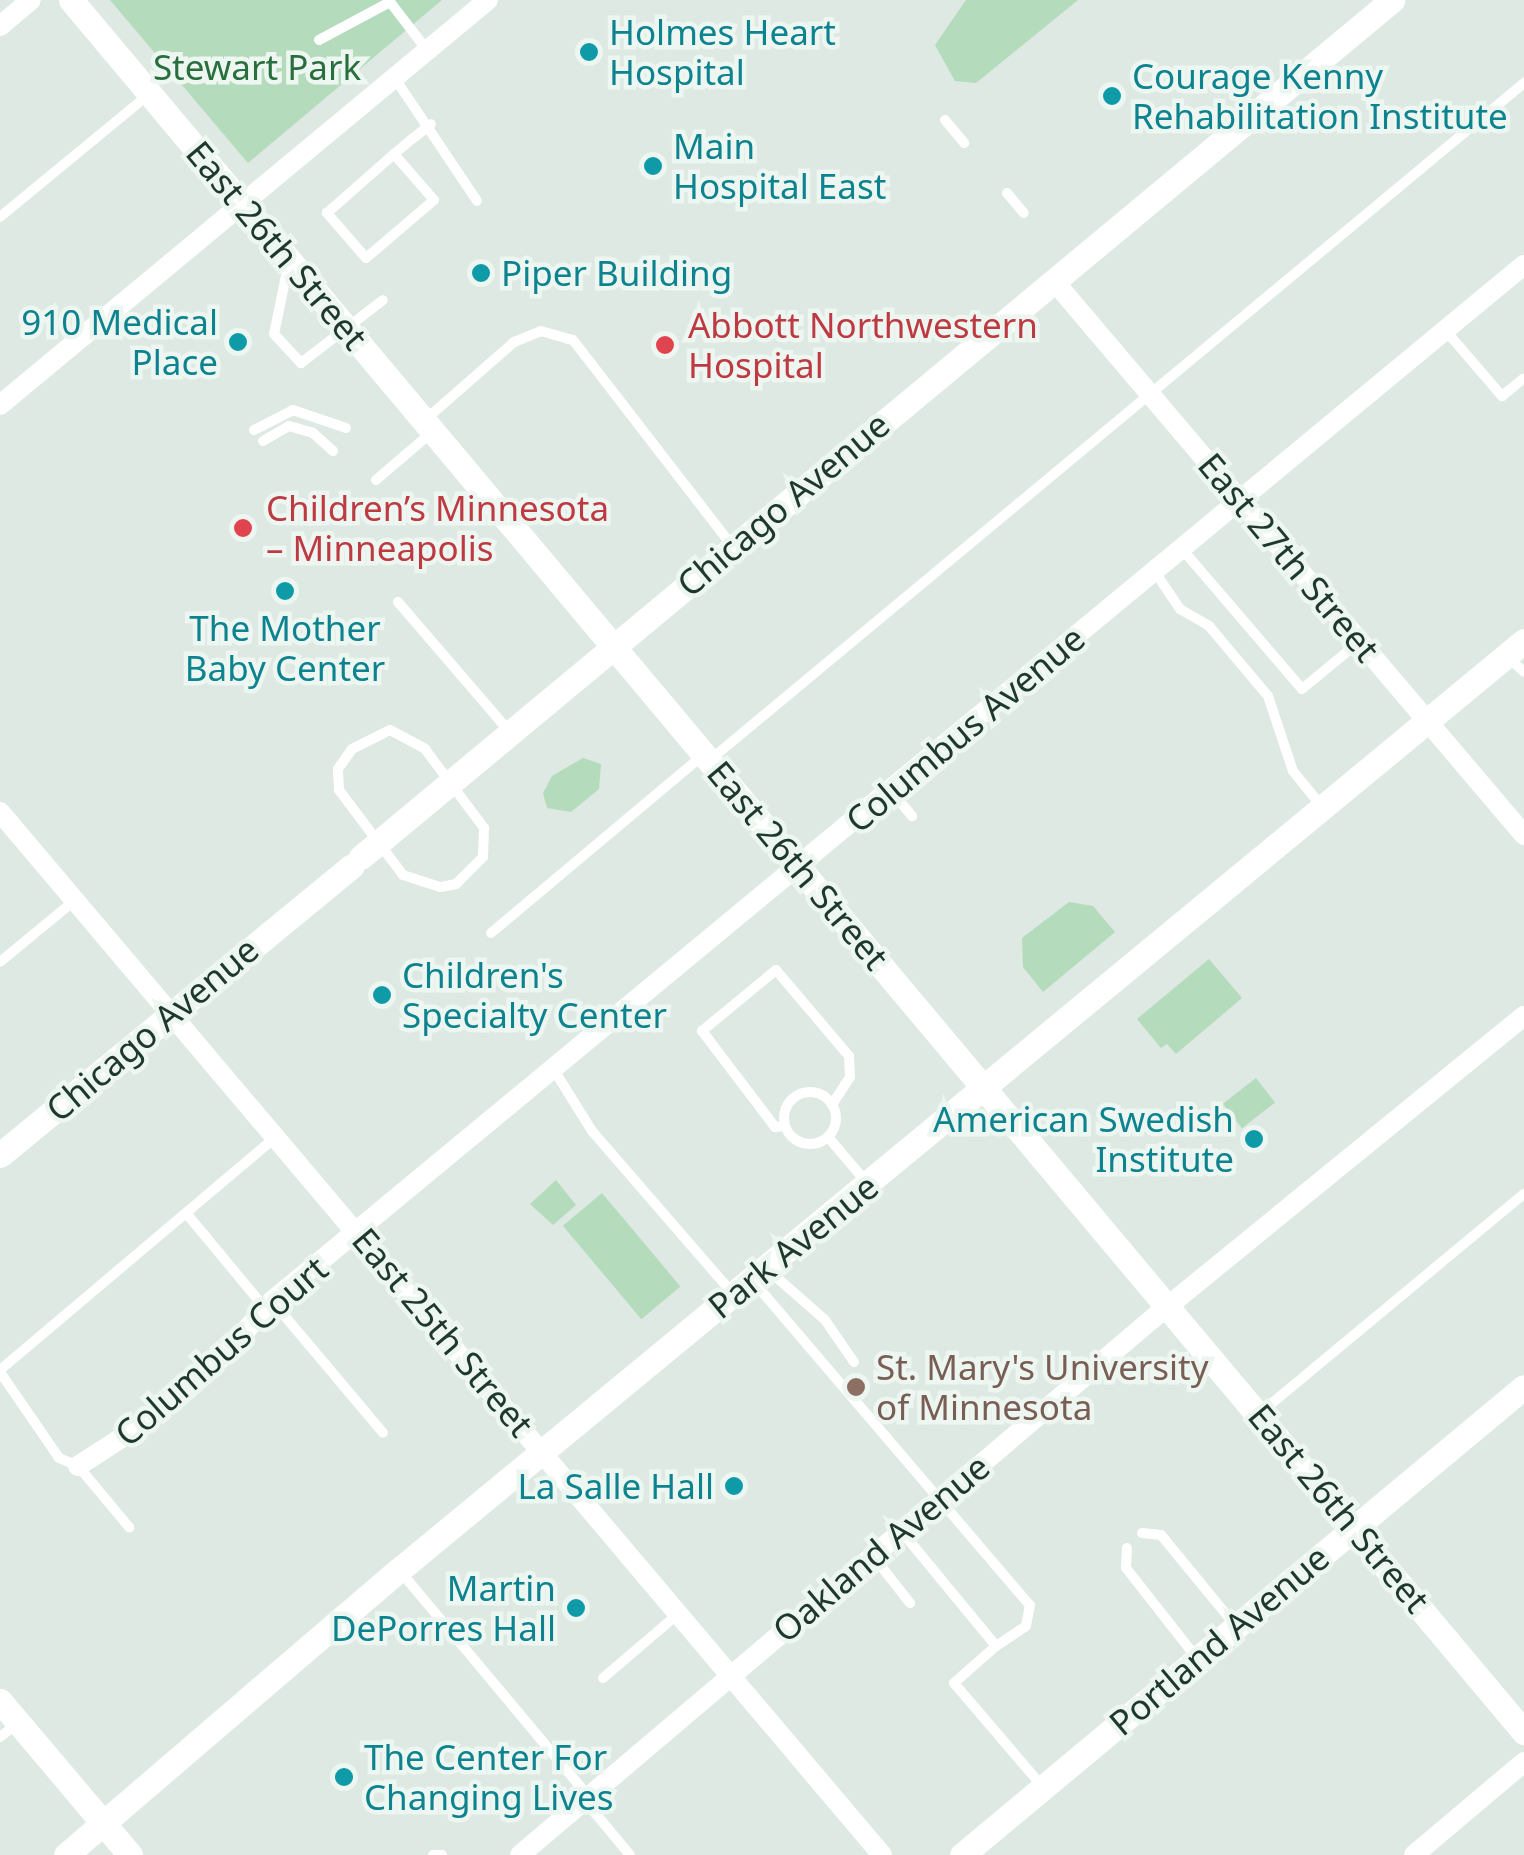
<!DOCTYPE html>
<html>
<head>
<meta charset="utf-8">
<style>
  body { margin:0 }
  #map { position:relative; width:1524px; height:1855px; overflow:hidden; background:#dde9e2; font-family:"Noto Sans",sans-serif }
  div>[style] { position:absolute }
  .green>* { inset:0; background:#b4dbbb; transform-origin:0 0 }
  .service>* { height:10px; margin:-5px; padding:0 5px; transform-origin:5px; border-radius:5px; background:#fff }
  .service>.ring { margin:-5px; padding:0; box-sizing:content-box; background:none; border:10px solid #fff; border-radius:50% }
  .minor>* { height:20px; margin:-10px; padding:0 10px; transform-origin:10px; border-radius:10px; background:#fff }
  .tertiary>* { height:25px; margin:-12.5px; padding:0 12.5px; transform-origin:12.5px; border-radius:12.5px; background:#fff }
  .dots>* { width:28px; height:28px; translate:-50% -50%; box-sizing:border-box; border:5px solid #edf6f0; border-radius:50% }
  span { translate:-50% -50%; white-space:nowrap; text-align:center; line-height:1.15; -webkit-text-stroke:9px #edf6f0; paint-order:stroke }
  .culture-label { font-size:35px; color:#0d838f }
  .left { translate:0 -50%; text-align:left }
  .right { translate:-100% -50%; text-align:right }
  .park-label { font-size:35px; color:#286f3d }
  .street-label { font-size:35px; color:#1e382f }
  .health-label { font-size:35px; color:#be3a42 }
  .education-label { font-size:35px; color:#785e54 }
</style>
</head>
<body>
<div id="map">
  <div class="green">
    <i style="clip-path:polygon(110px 0,442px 0,248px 163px)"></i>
    <i style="clip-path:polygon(966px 0,1078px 0,976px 83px,955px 81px,935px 45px)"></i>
    <i style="clip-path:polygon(583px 758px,601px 764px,599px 789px,571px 812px,547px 808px,543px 793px,552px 776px)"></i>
    <i style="clip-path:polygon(1069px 902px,1093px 906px,1115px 932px,1043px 992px,1023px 967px,1022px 938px)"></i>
    <i style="clip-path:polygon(1209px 959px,1242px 998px,1176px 1054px,1167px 1044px,1161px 1048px,1137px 1019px)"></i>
    <i style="left:1256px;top:1078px;width:31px;height:42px;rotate:52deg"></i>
    <i style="clip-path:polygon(556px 1180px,576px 1205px,553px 1225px,530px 1204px)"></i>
    <i style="left:602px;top:1193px;width:122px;height:51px;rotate:50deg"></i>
  </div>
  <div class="service">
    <i style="left:319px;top:40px;width:81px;rotate:-28.2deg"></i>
    <i style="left:390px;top:2px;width:61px;rotate:52.4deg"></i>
    <i style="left:394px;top:77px;width:149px;rotate:56.2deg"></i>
    <i style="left:945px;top:120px;width:30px;rotate:50deg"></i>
    <i style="left:394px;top:154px;width:61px;rotate:49deg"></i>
    <i style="left:434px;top:200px;width:89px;rotate:139.5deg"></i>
    <i style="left:366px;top:258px;width:60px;rotate:-130.9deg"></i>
    <i style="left:327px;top:213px;width:89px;rotate:-41.4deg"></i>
    <i style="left:394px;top:154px;width:23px;rotate:-40deg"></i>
    <i style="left:412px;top:139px;width:24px;rotate:-38deg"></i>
    <i style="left:1007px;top:193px;width:26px;rotate:50deg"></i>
    <i style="left:0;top:217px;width:193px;rotate:-39.5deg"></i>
    <i style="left:288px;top:266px;width:69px;rotate:101.6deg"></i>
    <i style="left:274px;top:334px;width:40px;rotate:47deg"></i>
    <i style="left:301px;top:363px;width:103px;rotate:-37.5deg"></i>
    <i style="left:1446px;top:331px;width:86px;rotate:49.3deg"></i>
    <i style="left:1502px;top:396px;width:28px;rotate:-39deg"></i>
    <i style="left:425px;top:420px;width:118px;rotate:-41.2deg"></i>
    <i style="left:514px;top:342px;width:29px;rotate:-22deg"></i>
    <i style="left:541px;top:331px;width:33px;rotate:16deg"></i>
    <i style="left:573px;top:340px;width:260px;rotate:52.3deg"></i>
    <i style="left:254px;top:430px;width:44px;rotate:-27.1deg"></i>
    <i style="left:293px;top:410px;width:56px;rotate:18.8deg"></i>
    <i style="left:263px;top:441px;width:30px;rotate:-30deg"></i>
    <i style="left:289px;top:426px;width:25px;rotate:16deg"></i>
    <i style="left:313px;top:433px;width:27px;rotate:42deg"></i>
    <i style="left:376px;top:480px;width:74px;rotate:-40.6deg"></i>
    <i style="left:1182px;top:549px;width:184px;rotate:49.4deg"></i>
    <i style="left:1302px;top:689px;width:74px;rotate:-39.5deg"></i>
    <i style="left:1155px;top:572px;width:45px;rotate:56deg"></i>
    <i style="left:1180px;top:609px;width:34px;rotate:30deg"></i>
    <i style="left:1209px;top:626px;width:92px;rotate:49.9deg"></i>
    <i style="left:1268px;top:696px;width:79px;rotate:71.6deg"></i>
    <i style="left:1293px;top:771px;width:48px;rotate:51deg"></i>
    <i style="left:398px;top:602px;width:172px;rotate:49.3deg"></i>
    <i style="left:1507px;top:656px;width:23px;rotate:43deg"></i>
    <i style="left:390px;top:730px;width:40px;rotate:28deg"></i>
    <i style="left:425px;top:749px;width:99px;rotate:53.2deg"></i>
    <i style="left:484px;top:828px;width:29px;rotate:92deg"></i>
    <i style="left:483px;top:857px;width:38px;rotate:135deg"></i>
    <i style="left:456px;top:884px;width:16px;rotate:169deg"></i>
    <i style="left:440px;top:887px;width:39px;rotate:-162deg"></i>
    <i style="left:403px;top:875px;width:106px;rotate:-127deg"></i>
    <i style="left:339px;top:790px;width:21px;rotate:-93deg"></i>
    <i style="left:338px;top:769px;width:24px;rotate:-55deg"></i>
    <i style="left:352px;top:749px;width:42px;rotate:-26.6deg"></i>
    <i style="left:710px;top:760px;width:1059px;rotate:-39.75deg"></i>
    <i style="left:891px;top:791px;width:33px;rotate:50deg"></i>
    <i style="left:491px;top:933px;width:278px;rotate:-40deg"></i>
    <i style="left:0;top:962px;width:96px;rotate:-39.5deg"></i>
    <i style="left:554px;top:1070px;width:72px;rotate:58.1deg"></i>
    <i style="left:592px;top:1131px;width:216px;rotate:49.1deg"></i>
    <i class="ring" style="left:784px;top:1092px;width:42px;height:42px"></i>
    <i style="left:785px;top:1126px;width:10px;rotate:174deg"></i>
    <i style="left:775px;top:1127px;width:121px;rotate:-127.2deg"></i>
    <i style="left:702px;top:1031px;width:96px;rotate:-39.5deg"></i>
    <i style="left:776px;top:970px;width:113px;rotate:49.7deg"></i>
    <i style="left:849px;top:1056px;width:21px;rotate:87deg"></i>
    <i style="left:850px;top:1077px;width:33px;rotate:123deg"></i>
    <i style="left:828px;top:1137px;width:62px;rotate:49.6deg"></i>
    <i style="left:186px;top:1213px;width:124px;rotate:50.3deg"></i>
    <i style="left:767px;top:1269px;width:77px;rotate:41.3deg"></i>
    <i style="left:825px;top:1320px;width:51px;rotate:55.4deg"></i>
    <i style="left:752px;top:1280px;width:428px;rotate:49.5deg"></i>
    <i style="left:1030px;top:1605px;width:21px;rotate:101deg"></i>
    <i style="left:1026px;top:1626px;width:36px;rotate:146deg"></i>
    <i style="left:996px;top:1646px;width:148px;rotate:-129.5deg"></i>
    <i style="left:272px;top:1301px;width:172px;rotate:49.9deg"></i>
    <i style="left:0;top:1370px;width:363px;rotate:-40.2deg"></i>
    <i style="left:0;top:1372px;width:104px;rotate:55.5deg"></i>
    <i style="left:59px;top:1458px;width:21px;rotate:23deg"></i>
    <i style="left:78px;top:1466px;width:80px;rotate:50.1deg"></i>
    <i style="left:1260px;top:1413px;width:343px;rotate:-39.7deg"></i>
    <i style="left:1142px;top:1533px;width:19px;rotate:6deg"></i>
    <i style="left:1161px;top:1535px;width:117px;rotate:50.6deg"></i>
    <i style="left:1127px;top:1548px;width:20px;rotate:93deg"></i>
    <i style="left:1126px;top:1568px;width:113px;rotate:51.8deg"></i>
    <i style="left:873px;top:1556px;width:60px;rotate:51.8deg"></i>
    <i style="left:400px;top:1571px;width:295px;rotate:50.1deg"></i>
    <i style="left:996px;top:1646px;width:56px;rotate:138.6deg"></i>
    <i style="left:954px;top:1683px;width:135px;rotate:49.5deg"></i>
    <i style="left:603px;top:1678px;width:99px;rotate:-40.5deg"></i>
    <i style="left:0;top:1737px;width:23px;rotate:-38deg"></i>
    <i style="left:585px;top:1801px;width:70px;rotate:50.2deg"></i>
    <i style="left:433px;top:1855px;width:9px"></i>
  </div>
  <div class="minor">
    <i style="left:0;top:26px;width:40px;rotate:-40deg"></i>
    <i style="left:1054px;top:281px;width:727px;rotate:49.69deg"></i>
    <i style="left:0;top:405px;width:634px;rotate:-39.69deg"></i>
    <i style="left:0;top:812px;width:1366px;rotate:49.78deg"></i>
    <i style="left:78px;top:1466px;width:85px;rotate:-32.9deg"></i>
    <i style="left:149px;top:1420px;width:94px;rotate:-40.7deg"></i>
    <i style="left:220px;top:1359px;width:78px;rotate:-48.1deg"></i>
    <i style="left:272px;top:1301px;width:1625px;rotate:-39.61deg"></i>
    <i style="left:520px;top:1855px;width:827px;rotate:-40.29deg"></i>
    <i style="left:1151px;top:1320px;width:481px;rotate:-39.2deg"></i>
    <i style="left:1414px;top:1855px;width:144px;rotate:-40.2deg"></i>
  </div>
  <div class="tertiary">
    <i style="left:71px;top:0;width:2261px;rotate:50.01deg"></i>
    <i style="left:361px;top:857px;width:1341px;rotate:-39.73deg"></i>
    <i style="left:0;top:1155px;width:455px;rotate:-39.4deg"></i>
    <i style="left:0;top:1701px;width:202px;rotate:49.8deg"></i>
    <i style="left:66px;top:1855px;width:438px;rotate:-40.6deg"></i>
    <i style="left:399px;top:1570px;width:1459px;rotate:-39.55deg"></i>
    <i style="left:962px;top:1855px;width:731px;rotate:-39.79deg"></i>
  </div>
  <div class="dots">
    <i style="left:589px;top:52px;background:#0f9aa8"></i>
    <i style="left:1112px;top:96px;background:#0f9aa8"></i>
    <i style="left:653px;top:166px;background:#0f9aa8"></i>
    <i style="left:481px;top:273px;background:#0f9aa8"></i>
    <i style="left:238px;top:342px;background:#0f9aa8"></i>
    <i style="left:665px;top:345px;background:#e0444e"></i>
    <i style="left:243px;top:528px;background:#e0444e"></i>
    <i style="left:285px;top:591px;background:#0f9aa8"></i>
    <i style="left:382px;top:995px;background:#0f9aa8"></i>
    <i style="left:1254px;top:1139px;background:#0f9aa8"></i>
    <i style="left:856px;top:1387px;background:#8d6e63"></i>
    <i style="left:734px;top:1486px;background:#0f9aa8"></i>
    <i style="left:576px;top:1608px;background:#0f9aa8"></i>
    <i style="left:344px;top:1777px;background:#0f9aa8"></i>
  </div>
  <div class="culture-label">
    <span class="left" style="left:609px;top:52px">Holmes Heart<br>Hospital</span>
    <span class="left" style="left:1132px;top:96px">Courage Kenny<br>Rehabilitation Institute</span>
    <span class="left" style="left:673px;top:166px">Main<br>Hospital East</span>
    <span class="left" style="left:501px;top:273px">Piper Building</span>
    <span class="right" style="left:218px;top:342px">910 Medical<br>Place</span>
    <span style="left:285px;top:648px">The Mother<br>Baby Center</span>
    <span class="left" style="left:402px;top:995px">Children's<br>Specialty Center</span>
    <span class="right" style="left:1234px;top:1139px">American Swedish<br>Institute</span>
    <span class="right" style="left:714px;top:1486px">La Salle Hall</span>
    <span class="right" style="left:556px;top:1608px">Martin<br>DePorres Hall</span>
    <span class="left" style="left:364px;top:1777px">The Center For<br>Changing Lives</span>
  </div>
  <div class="park-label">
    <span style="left:257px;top:67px">Stewart Park</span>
  </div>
  <div class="street-label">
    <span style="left:277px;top:245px;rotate:50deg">East 26th Street</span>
    <span style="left:783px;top:504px;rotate:-40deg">Chicago Avenue</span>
    <span style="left:1289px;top:557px;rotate:50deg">East 27th Street</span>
    <span style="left:965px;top:729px;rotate:-40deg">Columbus Avenue</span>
    <span style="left:798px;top:865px;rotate:50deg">East 26th Street</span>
    <span style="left:152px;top:1029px;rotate:-40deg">Chicago Avenue</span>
    <span style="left:793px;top:1246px;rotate:-39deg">Park Avenue</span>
    <span style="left:443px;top:1332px;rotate:50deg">East 25th Street</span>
    <span style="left:221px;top:1351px;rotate:-41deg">Columbus Court</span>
    <span style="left:1339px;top:1508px;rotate:50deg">East 26th Street</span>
    <span style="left:881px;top:1548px;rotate:-40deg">Oakland Avenue</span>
    <span style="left:1219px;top:1640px;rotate:-40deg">Portland Avenue</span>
  </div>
  <div class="health-label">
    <span class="left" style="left:688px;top:345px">Abbott Northwestern<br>Hospital</span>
    <span class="left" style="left:266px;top:528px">Children’s Minnesota<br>– Minneapolis</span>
  </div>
  <div class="education-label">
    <span class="left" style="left:876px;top:1387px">St. Mary's University<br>of Minnesota</span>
  </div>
</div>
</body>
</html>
